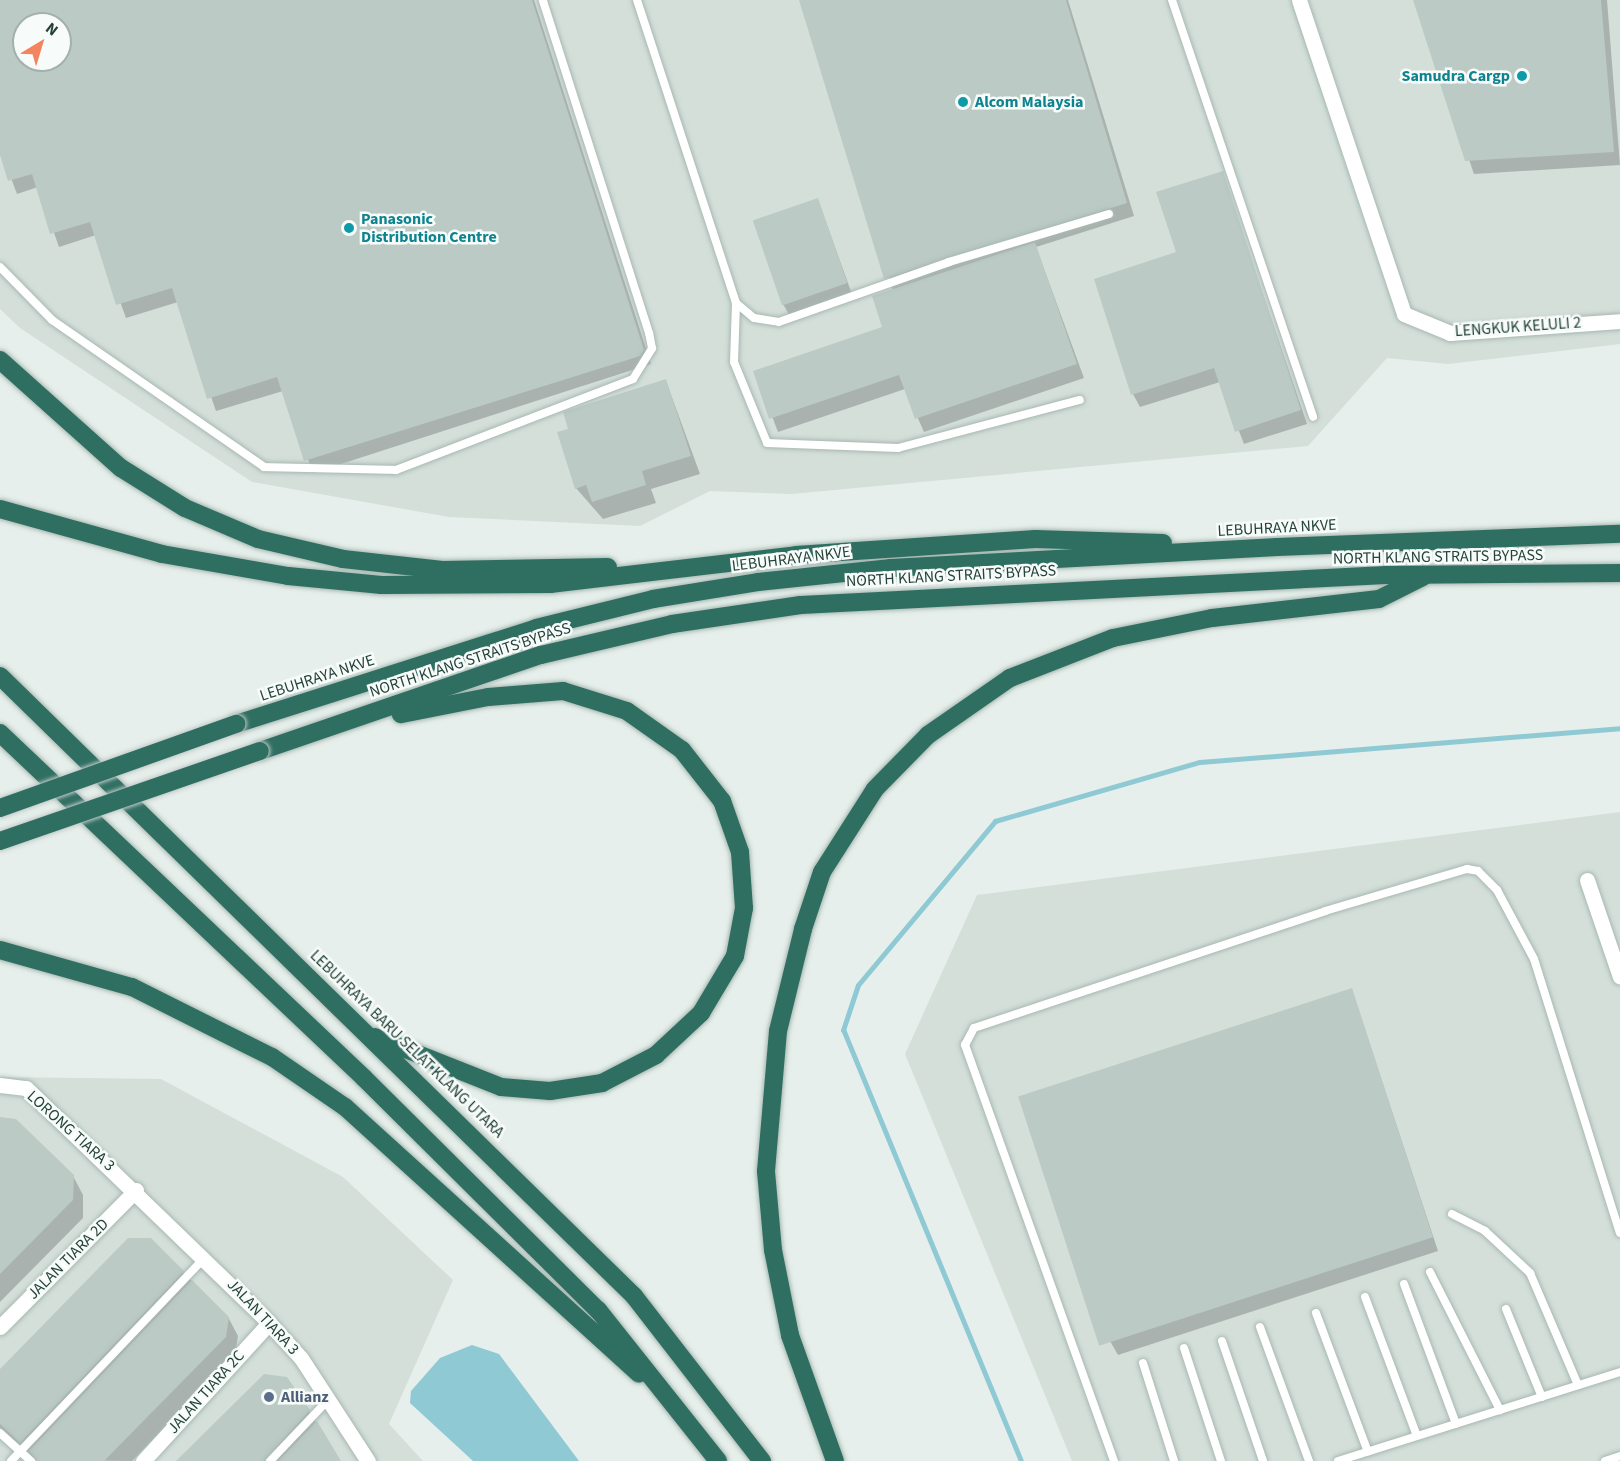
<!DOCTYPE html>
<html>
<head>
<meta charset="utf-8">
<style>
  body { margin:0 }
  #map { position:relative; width:1620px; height:1461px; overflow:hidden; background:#e6efeb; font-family:"Source Sans 3",sans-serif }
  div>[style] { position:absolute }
  .built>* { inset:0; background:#d4dfda }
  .water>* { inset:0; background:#8ec9d4 }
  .shadow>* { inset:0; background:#0003 }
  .stream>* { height:5px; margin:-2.5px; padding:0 2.5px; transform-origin:2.5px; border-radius:2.5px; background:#8ec9d4 }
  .building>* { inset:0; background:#bbcac4; transform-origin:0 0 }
  .roads { filter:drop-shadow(0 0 2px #a8b8b2) drop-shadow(0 0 2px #a8b8b2) }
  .lane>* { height:8px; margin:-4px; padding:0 4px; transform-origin:4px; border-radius:4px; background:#fff }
  .street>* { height:15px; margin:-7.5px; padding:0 7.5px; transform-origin:7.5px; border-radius:7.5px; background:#fff }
  .highway>* { height:18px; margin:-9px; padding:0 9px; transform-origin:9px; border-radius:9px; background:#2f6f62 }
  .bridges { filter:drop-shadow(0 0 2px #c2cac8) drop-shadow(0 0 2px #c2cac8) }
  .highway-bridge>* { height:18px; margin:-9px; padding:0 9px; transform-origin:9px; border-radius:9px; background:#2f6f62 }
  .dots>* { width:16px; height:16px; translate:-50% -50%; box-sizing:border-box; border:3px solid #f7fbf9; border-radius:50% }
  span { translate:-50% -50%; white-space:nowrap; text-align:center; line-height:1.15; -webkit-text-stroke:5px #f7fbf9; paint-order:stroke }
  .culture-label { font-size:16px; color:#0d838f; font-weight:700 }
  .right { translate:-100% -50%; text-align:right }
  .left { translate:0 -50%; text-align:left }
  .street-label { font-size:16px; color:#24423a }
  .service-label { font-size:16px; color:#4e5e75; font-weight:700 }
  .north { position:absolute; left:12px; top:12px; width:60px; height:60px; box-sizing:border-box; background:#f7fbf9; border:2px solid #a3b1ad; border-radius:50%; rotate:38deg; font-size:16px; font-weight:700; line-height:24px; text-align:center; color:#24423a }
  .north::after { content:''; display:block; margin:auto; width:21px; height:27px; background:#f4845f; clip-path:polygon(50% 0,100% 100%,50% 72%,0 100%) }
</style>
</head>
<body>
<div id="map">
  <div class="built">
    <i style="clip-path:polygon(evenodd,0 0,1620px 0,1620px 344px,1448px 364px,1387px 358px,1308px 446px,791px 494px,710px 491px,640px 526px,449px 517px,252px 482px,20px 328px,0 309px,0 0,24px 24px,60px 24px,60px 60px,24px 60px,24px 24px)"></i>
    <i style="clip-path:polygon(1620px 812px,1620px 1461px,1072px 1461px,905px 1054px,977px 895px)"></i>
    <i style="clip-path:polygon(0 1077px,161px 1079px,343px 1177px,453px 1280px,389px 1424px,423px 1461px,0 1461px)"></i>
  </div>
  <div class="water">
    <i style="clip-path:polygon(472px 1345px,499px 1354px,579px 1461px,473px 1461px,410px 1403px,411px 1391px,440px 1358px)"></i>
  </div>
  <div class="shadow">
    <i style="clip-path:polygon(evenodd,0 0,534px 0,651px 364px,313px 473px,283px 391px,216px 411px,178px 302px,126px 318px,96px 235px,59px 247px,38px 187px,17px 194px,0 149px,0 0,24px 24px,60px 24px,60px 60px,24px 60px,24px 24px)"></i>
    <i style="clip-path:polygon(801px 0,1068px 0,1134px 216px,1036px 247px,1084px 378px,924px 432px,905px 389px,778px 432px,755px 372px,884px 328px,893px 290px)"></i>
    <i style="clip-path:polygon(1414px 0,1607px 0,1620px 165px,1474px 174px)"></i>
    <i style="clip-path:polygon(1222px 173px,1307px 424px,1244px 444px,1220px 382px,1140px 407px,1133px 394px,1178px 253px)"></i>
    <i style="clip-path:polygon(818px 200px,853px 297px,791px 318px,783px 304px)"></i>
    <i style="clip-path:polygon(666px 381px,700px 474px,651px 489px,656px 503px,603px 519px,576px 488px,570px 430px)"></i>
    <i style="clip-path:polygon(1352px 990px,1438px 1251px,1118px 1355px,1110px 1341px)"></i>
    <i style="clip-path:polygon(0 1119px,73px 1176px,83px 1195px,83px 1218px,0 1302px)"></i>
    <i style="clip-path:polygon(183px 1272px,228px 1317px,238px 1336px,235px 1355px,132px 1461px,31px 1460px,0 1430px,0 1371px)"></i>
    <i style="clip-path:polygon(309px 1411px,340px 1461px,178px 1461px)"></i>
  </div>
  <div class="stream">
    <i style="left:1021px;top:1461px;width:466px;rotate:-112.4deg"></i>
    <i style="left:843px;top:1030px;width:47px;rotate:-71.6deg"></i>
    <i style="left:858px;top:985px;width:214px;rotate:-50.1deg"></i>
    <i style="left:995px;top:821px;width:213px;rotate:-16.1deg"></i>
    <i style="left:1200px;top:762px;width:421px;rotate:-4.6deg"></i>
  </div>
  <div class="building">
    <i style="clip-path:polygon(evenodd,0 0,532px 0,644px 350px,640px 356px,304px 461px,277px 377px,207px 399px,172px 288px,116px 305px,90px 222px,50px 234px,32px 174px,8px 181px,0 155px,0 0,24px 24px,60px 24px,60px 60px,24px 60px,24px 24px)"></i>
    <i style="clip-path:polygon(799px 0,1066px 0,1127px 203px,884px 279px)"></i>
    <i style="clip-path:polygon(1413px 0,1601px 0,1614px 152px,1465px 161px)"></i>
    <i style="clip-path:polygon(1223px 171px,1301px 410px,1235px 432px,1214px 368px,1131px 395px,1094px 279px,1176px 252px,1156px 192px)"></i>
    <i style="left:818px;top:198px;width:90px;height:69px;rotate:71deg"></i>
    <i style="clip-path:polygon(1035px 242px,1077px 364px,915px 419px,899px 375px,769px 419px,753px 371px,882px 327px,872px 296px)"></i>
    <i style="clip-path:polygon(666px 379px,691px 456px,642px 471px,646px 485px,592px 502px,586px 485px,575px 489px,557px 432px,568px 429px,563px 412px)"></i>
    <i style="left:1352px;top:988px;width:262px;height:351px;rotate:72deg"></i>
    <i style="clip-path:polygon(0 1117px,16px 1119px,74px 1175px,73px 1200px,0 1274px)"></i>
    <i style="clip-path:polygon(128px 1238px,151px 1238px,184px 1271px,20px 1443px,0 1424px,0 1369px)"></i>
    <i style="clip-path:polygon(192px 1280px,229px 1317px,226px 1337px,104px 1461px,37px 1461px,29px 1451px)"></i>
    <i style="clip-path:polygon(264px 1374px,287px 1377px,310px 1410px,264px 1461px,176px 1461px)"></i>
    <i style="clip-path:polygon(317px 1421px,341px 1461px,278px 1461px)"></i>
  </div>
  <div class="roads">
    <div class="lane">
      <i style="left:637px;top:0;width:319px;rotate:71.9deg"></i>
      <i style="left:736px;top:303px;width:59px;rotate:91.9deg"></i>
      <i style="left:734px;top:362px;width:87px;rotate:67.8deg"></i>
      <i style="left:767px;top:443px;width:131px;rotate:2.2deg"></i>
      <i style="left:898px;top:448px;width:188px;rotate:-14.8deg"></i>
      <i style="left:1172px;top:0;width:440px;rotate:71.3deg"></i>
      <i style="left:0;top:267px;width:74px;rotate:45.5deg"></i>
      <i style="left:52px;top:320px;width:258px;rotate:34.7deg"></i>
      <i style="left:264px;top:467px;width:132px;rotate:1.3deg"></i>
      <i style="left:396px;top:470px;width:254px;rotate:-21deg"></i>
      <i style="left:633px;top:379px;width:36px;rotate:-58deg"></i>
      <i style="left:652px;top:348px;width:15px;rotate:-101deg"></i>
      <i style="left:649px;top:333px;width:349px;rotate:-107.7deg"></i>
      <i style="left:736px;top:303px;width:23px;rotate:40deg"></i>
      <i style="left:754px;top:318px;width:25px;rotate:9deg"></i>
      <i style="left:779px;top:322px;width:180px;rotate:-19.4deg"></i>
      <i style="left:949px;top:262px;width:167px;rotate:-16.7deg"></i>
      <i style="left:1452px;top:1214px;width:37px;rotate:27deg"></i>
      <i style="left:1485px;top:1231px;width:62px;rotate:43deg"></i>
      <i style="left:1530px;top:1273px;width:122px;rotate:66.8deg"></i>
      <i style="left:1430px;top:1272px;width:155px;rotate:63.1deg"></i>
      <i style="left:1404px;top:1284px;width:149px;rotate:69.6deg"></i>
      <i style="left:1365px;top:1297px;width:148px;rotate:69.5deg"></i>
      <i style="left:1506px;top:1309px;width:95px;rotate:67.8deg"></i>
      <i style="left:1316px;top:1313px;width:148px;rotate:69.5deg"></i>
      <i style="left:1260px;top:1327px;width:143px;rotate:69.9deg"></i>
      <i style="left:1222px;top:1341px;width:127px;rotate:71.1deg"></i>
      <i style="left:1184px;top:1348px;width:119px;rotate:71.9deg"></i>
      <i style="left:1143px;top:1363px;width:103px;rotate:72.4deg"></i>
      <i style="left:0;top:1433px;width:42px;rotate:42.1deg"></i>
      <i style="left:11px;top:1461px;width:280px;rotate:-46.4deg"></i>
      <i style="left:270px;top:1461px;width:84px;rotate:-46.4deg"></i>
      <i style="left:1114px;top:1461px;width:442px;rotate:-109.7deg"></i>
      <i style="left:965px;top:1045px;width:19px;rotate:-62deg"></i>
      <i style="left:974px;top:1028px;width:370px;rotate:-18.4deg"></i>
      <i style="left:1325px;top:911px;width:148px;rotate:-16.5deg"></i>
      <i style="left:1467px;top:869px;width:11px;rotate:10deg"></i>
      <i style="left:1478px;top:871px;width:27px;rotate:45deg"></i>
      <i style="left:1497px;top:890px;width:78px;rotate:61.8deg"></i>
      <i style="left:1534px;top:959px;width:287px;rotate:72.6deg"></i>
      <i style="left:1338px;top:1461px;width:296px;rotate:-17.5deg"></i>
      <i style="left:1605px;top:1461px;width:16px;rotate:-18deg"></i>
    </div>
    <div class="street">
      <i style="left:1299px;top:0;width:331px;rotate:71.5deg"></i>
      <i style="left:1404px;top:314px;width:50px;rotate:22.4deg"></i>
      <i style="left:1450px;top:333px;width:170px;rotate:-4deg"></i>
      <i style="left:1587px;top:880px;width:102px;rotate:71.2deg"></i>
      <i style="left:0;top:1085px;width:26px;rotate:7deg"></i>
      <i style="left:26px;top:1088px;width:338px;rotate:44deg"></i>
      <i style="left:269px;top:1323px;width:47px;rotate:47.6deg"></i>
      <i style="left:301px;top:1358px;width:123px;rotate:57deg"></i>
      <i style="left:0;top:1327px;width:193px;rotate:-45.2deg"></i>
      <i style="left:143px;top:1461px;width:187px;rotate:-47.6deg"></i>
    </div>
    <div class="highway">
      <i style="left:0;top:360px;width:162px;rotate:41.8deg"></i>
      <i style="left:121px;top:468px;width:75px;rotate:32deg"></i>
      <i style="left:185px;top:508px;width:79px;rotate:23deg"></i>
      <i style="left:258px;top:539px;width:87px;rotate:13.2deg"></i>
      <i style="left:343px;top:559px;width:100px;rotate:6.3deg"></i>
      <i style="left:442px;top:570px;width:166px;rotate:-1deg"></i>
      <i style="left:0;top:509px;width:168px;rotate:15.5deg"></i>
      <i style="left:162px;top:554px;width:128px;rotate:9.9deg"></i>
      <i style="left:288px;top:576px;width:94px;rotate:5.5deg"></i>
      <i style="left:382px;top:585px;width:168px;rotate:-0.3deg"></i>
      <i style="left:550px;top:584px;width:248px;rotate:-6.7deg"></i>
      <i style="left:796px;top:555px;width:240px;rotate:-3.8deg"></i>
      <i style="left:1035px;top:539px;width:128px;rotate:1.8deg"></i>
      <i style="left:0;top:676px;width:887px;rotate:44.36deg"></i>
      <i style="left:634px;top:1296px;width:209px;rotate:52.2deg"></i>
      <i style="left:236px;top:724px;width:315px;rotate:-17.7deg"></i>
      <i style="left:536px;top:628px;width:121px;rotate:-13.9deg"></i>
      <i style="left:653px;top:599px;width:106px;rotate:-9.2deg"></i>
      <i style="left:758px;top:582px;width:134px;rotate:-6deg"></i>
      <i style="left:891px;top:568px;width:387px;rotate:-3.1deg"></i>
      <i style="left:1277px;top:547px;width:343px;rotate:-2.2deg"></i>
      <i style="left:0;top:733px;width:502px;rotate:43.46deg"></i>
      <i style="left:364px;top:1078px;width:330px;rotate:44.8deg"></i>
      <i style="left:598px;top:1310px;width:193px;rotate:51.5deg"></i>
      <i style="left:260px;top:751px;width:297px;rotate:-18.9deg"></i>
      <i style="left:541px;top:655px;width:135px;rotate:-13.3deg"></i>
      <i style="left:672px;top:624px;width:130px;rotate:-8.4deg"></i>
      <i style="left:801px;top:605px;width:586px;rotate:-2.94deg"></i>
      <i style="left:1386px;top:575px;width:234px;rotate:-0.5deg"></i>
      <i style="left:0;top:950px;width:137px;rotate:15.7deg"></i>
      <i style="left:132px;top:987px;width:157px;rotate:26.6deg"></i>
      <i style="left:272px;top:1057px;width:88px;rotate:34.4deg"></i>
      <i style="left:345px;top:1107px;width:397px;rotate:42.2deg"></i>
      <i style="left:375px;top:1037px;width:136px;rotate:21.6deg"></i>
      <i style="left:501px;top:1087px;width:49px;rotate:4.7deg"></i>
      <i style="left:550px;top:1091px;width:53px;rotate:-8.7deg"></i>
      <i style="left:602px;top:1083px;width:61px;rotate:-27.4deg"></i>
      <i style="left:656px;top:1055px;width:62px;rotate:-43deg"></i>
      <i style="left:701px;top:1013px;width:66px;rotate:-59.2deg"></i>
      <i style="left:735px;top:956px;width:49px;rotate:-79.4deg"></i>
      <i style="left:744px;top:908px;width:56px;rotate:-94.1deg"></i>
      <i style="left:740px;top:852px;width:54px;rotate:-109.4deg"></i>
      <i style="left:722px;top:801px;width:65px;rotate:-128.1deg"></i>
      <i style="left:682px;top:750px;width:67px;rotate:-144.7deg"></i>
      <i style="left:627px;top:711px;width:67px;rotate:-162.6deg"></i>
      <i style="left:563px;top:691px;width:75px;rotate:175.4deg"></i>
      <i style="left:488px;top:697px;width:89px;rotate:168.9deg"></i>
      <i style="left:835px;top:1461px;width:134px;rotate:-109.7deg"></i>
      <i style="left:790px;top:1335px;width:87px;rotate:-101.3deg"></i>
      <i style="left:773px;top:1250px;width:79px;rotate:-95.1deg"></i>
      <i style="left:766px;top:1171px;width:141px;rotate:-85.1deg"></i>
      <i style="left:778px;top:1031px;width:105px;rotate:-76.2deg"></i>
      <i style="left:803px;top:929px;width:60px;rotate:-71.6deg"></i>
      <i style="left:822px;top:872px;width:98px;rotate:-57.4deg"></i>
      <i style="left:875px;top:789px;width:76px;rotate:-45.5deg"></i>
      <i style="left:928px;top:735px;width:100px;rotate:-34.8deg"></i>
      <i style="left:1010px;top:678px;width:110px;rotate:-21.2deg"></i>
      <i style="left:1113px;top:638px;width:101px;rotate:-11.4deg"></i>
      <i style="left:1212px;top:618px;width:168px;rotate:-6.5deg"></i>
      <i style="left:1379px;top:599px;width:49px;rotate:-26.6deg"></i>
    </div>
  </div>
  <div class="bridges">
    <div class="highway-bridge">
      <i style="left:0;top:808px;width:251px;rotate:-19.6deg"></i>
      <i style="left:0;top:841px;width:275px;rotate:-19.1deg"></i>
    </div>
  </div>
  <div class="dots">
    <i style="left:1522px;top:76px;background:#0f9aa8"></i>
    <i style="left:963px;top:102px;background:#0f9aa8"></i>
    <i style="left:349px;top:228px;background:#0f9aa8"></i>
    <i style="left:269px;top:1397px;background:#5c6f8a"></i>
  </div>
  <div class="culture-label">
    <span class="right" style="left:1510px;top:76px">Samudra Cargp</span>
    <span class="left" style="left:975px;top:102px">Alcom Malaysia</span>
    <span class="left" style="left:361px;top:228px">Panasonic<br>Distribution Centre</span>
  </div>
  <div class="street-label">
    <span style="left:1518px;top:327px;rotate:-4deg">LENGKUK KELULI 2</span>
    <span style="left:1277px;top:528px;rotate:-3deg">LEBUHRAYA NKVE</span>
    <span style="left:1438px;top:557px;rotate:-1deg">NORTH KLANG STRAITS BYPASS</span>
    <span style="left:791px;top:559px;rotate:-7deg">LEBUHRAYA NKVE</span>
    <span style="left:951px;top:576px;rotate:-3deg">NORTH KLANG STRAITS BYPASS</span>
    <span style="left:470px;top:660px;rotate:-18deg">NORTH KLANG STRAITS BYPASS</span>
    <span style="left:317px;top:678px;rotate:-18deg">LEBUHRAYA NKVE</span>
    <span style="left:407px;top:1044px;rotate:44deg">LEBUHRAYA BARU SELAT KLANG UTARA</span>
    <span style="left:71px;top:1131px;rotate:42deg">LORONG TIARA 3</span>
    <span style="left:68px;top:1259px;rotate:-45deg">JALAN TIARA 2D</span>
    <span style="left:263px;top:1317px;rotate:47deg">JALAN TIARA 3</span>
    <span style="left:206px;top:1392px;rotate:-48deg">JALAN TIARA 2C</span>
  </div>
  <div class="service-label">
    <span class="left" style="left:281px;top:1397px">Allianz</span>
  </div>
  <div class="north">N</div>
</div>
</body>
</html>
